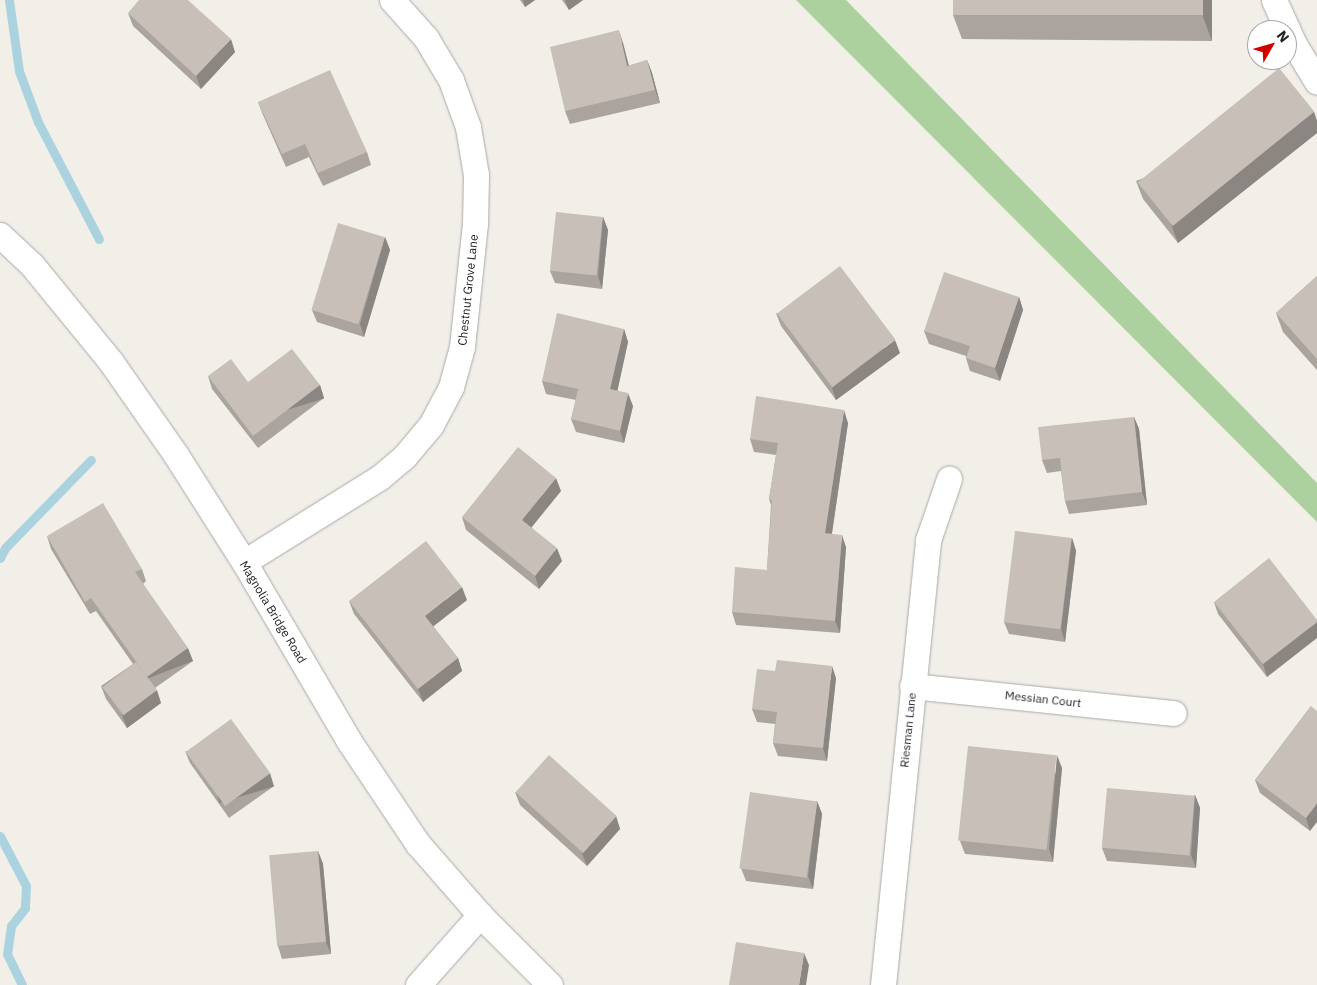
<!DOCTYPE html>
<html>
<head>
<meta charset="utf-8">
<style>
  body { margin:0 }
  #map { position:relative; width:1317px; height:985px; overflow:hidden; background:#f2efe9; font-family:"IBM Plex Sans",sans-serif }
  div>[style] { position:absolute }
  .forest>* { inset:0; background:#add19e }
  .stream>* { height:9px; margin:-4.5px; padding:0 4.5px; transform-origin:4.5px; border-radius:4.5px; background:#aad3df }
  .roads { filter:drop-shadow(0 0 1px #a9a9a9) drop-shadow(0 0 1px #a9a9a9) }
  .street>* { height:25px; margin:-12.5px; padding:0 12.5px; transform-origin:12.5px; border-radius:12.5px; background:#fff }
  .wall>* { inset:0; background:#aba49e }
  .shaded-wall>* { inset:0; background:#8b8681; transform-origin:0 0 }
  .building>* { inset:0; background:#c7bfb8; transform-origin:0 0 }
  span { translate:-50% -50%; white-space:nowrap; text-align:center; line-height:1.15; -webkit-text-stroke:5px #fff; paint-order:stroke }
  .street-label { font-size:12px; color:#222 }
  .north { position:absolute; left:1247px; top:20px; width:50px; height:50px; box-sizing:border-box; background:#fff; border:1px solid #a7a7a7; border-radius:50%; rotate:52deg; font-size:14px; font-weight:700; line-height:20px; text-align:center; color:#222 }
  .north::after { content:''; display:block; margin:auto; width:18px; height:22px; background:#d40000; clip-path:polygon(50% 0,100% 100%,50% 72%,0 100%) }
</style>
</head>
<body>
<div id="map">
  <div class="forest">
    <i style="clip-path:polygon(796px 0,846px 0,1317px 483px,1317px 522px)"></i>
  </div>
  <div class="stream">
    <i style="left:9px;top:0;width:72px;rotate:82deg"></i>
    <i style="left:19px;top:71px;width:54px;rotate:69.6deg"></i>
    <i style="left:38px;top:122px;width:132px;rotate:62.5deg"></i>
    <i style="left:0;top:558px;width:11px;rotate:-63deg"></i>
    <i style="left:5px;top:548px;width:123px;rotate:-45.7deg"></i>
    <i style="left:0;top:836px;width:56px;rotate:62.5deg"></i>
    <i style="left:26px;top:886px;width:22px;rotate:93deg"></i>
    <i style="left:25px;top:908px;width:23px;rotate:128deg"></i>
    <i style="left:11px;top:926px;width:28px;rotate:98deg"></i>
    <i style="left:7px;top:954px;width:34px;rotate:64deg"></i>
  </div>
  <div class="roads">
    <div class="street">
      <i style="left:1274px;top:0;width:48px;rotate:65.6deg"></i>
      <i style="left:1294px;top:44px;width:44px;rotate:58.8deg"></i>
      <i style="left:0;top:235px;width:44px;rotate:43.2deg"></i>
      <i style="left:32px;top:265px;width:125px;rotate:50.8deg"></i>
      <i style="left:111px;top:362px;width:113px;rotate:55deg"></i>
      <i style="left:176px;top:455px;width:127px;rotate:57.6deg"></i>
      <i style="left:244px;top:562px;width:208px;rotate:59.6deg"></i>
      <i style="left:349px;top:741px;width:124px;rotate:56.2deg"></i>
      <i style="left:418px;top:844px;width:94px;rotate:48.9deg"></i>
      <i style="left:480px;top:915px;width:99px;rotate:45deg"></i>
      <i style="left:244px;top:562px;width:159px;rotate:-31.9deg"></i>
      <i style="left:379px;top:478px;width:33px;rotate:-40deg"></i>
      <i style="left:404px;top:457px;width:42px;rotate:-49.8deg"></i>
      <i style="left:431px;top:425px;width:43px;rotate:-62.2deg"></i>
      <i style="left:451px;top:387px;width:41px;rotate:-74.6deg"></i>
      <i style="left:462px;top:347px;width:124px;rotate:-84deg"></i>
      <i style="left:475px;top:224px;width:49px;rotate:-88.8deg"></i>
      <i style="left:476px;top:175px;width:49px;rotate:-99.5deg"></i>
      <i style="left:468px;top:127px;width:50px;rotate:-109.9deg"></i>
      <i style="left:451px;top:80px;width:49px;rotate:-120.8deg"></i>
      <i style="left:426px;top:38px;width:51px;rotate:-131.8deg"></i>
      <i style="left:912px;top:686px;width:263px;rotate:5.9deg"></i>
      <i style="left:418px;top:985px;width:94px;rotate:-48.5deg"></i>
      <i style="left:883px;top:985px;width:447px;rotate:-84.2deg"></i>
      <i style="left:928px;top:540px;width:65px;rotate:-71deg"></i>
    </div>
  </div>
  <div class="wall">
    <i style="clip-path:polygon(520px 0,535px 0,525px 7px)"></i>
    <i style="clip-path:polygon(562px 0,583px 0,569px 10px)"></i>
    <i style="clip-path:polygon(1212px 0,1212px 41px,962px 39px,953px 15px)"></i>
    <i style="clip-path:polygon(128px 13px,235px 52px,201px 89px,133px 26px)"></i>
    <i style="clip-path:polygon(623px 43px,629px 66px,647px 60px,652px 73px,660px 103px,570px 124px,565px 111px)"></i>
    <i style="clip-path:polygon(258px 102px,367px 152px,371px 165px,323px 186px,309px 157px,286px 167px,263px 115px)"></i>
    <i style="clip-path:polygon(1314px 112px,1317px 121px,1317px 133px,1178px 243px,1143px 199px,1136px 181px)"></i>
    <i style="clip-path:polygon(603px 217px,608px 230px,602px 289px,555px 283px,550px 271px)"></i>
    <i style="clip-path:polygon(385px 237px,390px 250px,364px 337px,317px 322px,312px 310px)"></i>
    <i style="clip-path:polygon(1317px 276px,1317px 370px,1283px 332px,1276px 313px)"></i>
    <i style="clip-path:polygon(1019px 297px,1023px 310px,1000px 381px,970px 371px,966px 358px,966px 356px,929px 344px,924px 331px)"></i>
    <i style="clip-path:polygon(776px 313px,900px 353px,836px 400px,781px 326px)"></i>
    <i style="clip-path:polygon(624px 329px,628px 342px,617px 391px,633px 406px,624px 443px,576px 432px,571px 419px,576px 400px,546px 394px,542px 381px)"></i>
    <i style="clip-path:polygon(208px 376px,248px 382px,320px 385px,324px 398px,258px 448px,212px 389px)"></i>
    <i style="clip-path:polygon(1134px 417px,1139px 429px,1147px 505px,1069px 514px,1065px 501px,1061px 471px,1047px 473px,1042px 460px)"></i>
    <i style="clip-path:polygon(848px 423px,832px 534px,846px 547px,840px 633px,736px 625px,732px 612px,767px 570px,771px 505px,769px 499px,776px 455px,754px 452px,750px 439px)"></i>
    <i style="clip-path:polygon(561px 491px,531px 527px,562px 561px,539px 589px,466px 530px,462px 517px)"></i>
    <i style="clip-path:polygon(47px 536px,142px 569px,146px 581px,143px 584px,193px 661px,155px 688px,161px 703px,127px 728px,106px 699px,101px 686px,133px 664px,96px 611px,90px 614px,51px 549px)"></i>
    <i style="clip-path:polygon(1072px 538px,1076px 551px,1065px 642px,1009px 634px,1004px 622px)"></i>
    <i style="clip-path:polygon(467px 600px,433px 626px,458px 658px,462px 671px,423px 702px,354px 614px,349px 601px)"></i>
    <i style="clip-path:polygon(1214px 602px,1317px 620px,1267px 677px,1218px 614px)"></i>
    <i style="clip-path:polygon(836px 678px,827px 761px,778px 756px,773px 743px,775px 724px,757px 722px,752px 709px)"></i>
    <i style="clip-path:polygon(1311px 706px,1310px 831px,1260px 793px,1255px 780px)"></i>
    <i style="clip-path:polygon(185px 751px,274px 786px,229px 818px,190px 763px)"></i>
    <i style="clip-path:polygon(1062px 768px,1053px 862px,965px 854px,960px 841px)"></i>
    <i style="clip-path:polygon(515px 792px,616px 816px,620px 829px,587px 866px,520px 805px)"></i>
    <i style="clip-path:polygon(1195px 795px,1200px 808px,1196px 868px,1107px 861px,1102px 848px)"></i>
    <i style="clip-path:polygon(817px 801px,822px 814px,813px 889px,746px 881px,741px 868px)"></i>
    <i style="clip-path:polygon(318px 851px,323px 864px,331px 954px,282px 959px,278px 946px)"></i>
  </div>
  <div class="shaded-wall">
    <i style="clip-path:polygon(523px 0,535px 0,525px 7px)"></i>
    <i style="clip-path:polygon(565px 0,583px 0,569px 10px)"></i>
    <i style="clip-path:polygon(1203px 0,1212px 0,1212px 41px,1203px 17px)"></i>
    <i style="clip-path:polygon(619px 30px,623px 43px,632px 79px,627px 66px)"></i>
    <i style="clip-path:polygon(231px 39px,235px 52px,201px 89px,196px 76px)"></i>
    <i style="clip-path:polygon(647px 60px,652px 73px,660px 103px,655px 90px)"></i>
    <i style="clip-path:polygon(1314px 112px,1317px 121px,1317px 133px,1178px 243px,1171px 224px)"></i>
    <i style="clip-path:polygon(603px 217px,608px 230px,602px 289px,598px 276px)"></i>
    <i style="clip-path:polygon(385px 237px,390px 250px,364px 337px,360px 324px)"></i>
    <i style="clip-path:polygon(1019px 297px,1023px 310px,1000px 381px,995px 368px)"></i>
    <i style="clip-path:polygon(624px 329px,628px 342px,615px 402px,610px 389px)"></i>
    <i style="clip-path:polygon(895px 340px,900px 353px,836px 400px,832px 388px)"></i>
    <i style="left:320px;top:385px;width:14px;height:84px;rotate:73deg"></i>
    <i style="clip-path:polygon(628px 393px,633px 406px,624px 443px,620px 431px)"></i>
    <i style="clip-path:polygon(844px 410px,848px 423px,830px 546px,825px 533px)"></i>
    <i style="clip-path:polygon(1134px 417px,1139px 429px,1147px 505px,1142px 492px)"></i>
    <i style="clip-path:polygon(556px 478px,561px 491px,527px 533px,522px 520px)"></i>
    <i style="clip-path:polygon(842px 535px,846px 547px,840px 633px,835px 621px)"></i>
    <i style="clip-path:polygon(1072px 538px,1076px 551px,1065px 642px,1061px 629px)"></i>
    <i style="clip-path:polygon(557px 548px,562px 561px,539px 589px,535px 576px)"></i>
    <i style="clip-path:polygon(462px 587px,467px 600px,430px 629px,425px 616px)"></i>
    <i style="clip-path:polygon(1317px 622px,1317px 638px,1267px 677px,1263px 664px)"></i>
    <i style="left:188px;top:648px;width:14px;height:50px;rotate:69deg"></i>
    <i style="clip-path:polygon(458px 658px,462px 671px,423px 702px,418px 689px)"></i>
    <i style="clip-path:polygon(832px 666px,836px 678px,827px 761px,823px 748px)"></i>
    <i style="clip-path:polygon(157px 690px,161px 703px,127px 728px,122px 715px)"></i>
    <i style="clip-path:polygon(1057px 755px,1062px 768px,1053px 862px,1049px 849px)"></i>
    <i style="left:270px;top:773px;width:14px;height:57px;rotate:73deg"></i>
    <i style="clip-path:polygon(1195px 795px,1200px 808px,1196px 868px,1191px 855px)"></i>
    <i style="clip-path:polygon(817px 801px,822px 814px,813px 889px,808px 876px)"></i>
    <i style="clip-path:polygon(1317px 803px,1317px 822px,1310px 831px,1306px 818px)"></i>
    <i style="clip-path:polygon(616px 816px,620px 829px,587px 866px,582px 853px)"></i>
    <i style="clip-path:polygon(318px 851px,323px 864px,331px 954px,326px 942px)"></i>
    <i style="clip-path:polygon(804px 953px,809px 965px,806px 985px,799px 985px)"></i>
  </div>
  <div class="building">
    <i style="clip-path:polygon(139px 0,188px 0,231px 39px,196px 76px,128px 13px)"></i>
    <i style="left:953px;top:0;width:250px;height:15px"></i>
    <i style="clip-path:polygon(619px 30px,627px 66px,647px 60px,655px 90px,565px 111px,550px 47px)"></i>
    <i style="left:1279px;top:68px;width:56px;height:182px;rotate:51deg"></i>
    <i style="clip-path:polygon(330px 70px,367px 152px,318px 173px,305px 144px,282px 154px,258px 102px)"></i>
    <i style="left:556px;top:212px;width:47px;height:59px;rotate:6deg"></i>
    <i style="left:338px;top:223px;width:49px;height:91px;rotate:17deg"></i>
    <i style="left:840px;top:266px;width:92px;height:79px;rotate:53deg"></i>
    <i style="clip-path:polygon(944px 272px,1019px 297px,995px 368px,966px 358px,970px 346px,924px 331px)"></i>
    <i style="clip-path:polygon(1317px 276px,1317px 359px,1276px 313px)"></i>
    <i style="clip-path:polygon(557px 313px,624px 329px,610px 389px,628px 393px,620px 431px,571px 419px,578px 389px,542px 381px)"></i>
    <i style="clip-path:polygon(292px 349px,320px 385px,253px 436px,208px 376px,231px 359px,248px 382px)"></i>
    <i style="clip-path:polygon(756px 396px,844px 410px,825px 533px,842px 535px,835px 621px,732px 612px,735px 567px,767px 570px,772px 500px,769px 499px,778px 443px,750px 439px)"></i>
    <i style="clip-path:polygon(1134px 417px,1142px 492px,1065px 501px,1060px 458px,1042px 460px,1038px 427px)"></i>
    <i style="clip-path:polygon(518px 447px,556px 478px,522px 520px,557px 548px,535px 576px,462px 517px)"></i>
    <i style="clip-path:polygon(103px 503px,142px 569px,135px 572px,188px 648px,147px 677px,91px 598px,85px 602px,47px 536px)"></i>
    <i style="left:1015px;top:531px;width:57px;height:92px;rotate:7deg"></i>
    <i style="clip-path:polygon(426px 541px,462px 587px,425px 616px,458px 658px,418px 689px,349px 601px)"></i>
    <i style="clip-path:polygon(1269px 558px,1317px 620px,1317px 622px,1263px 664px,1214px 602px)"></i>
    <i style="clip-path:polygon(777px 660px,832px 666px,823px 748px,773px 743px,777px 712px,752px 709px,757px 669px,775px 671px)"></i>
    <i style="left:136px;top:662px;width:35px;height:42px;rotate:53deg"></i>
    <i style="clip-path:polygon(1311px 706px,1317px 711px,1317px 803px,1306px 818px,1255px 780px)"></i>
    <i style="left:231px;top:719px;width:67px;height:56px;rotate:54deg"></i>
    <i style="left:968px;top:746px;width:89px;height:95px;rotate:6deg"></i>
    <i style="left:549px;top:755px;width:91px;height:50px;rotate:42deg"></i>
    <i style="left:1107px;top:788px;width:88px;height:60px;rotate:5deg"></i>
    <i style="left:750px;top:792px;width:68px;height:77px;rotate:8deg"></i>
    <i style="left:318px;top:851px;width:91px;height:49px;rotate:85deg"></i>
    <i style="clip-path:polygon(736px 942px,804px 953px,799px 985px,729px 985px)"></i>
  </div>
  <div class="street-label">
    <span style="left:468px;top:290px;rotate:-84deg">Chestnut Grove Lane</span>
    <span style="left:273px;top:612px;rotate:59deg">Magnolia Bridge Road</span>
    <span style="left:1043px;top:699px;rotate:6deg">Messian Court</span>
    <span style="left:908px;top:730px;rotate:-84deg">Riesman Lane</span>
  </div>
  <div class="north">N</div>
</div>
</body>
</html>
